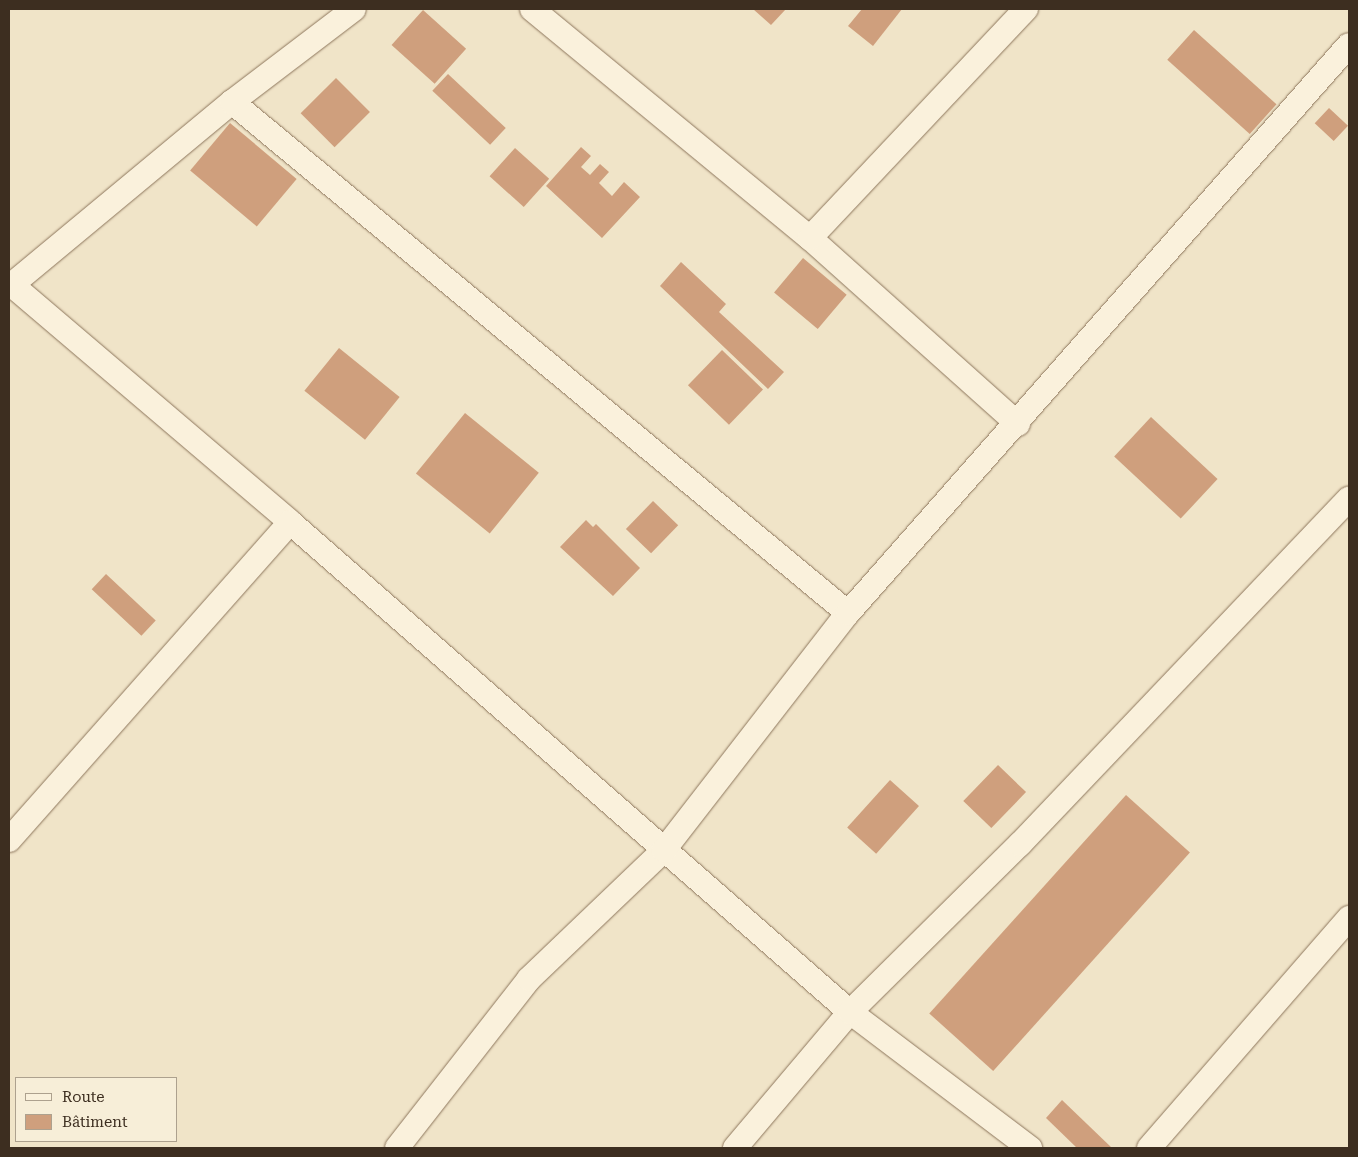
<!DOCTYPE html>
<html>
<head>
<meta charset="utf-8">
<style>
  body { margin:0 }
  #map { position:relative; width:1358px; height:1157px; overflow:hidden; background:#f0e4c8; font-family:"Roboto Serif",serif }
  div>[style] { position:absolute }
  .building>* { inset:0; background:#cf9f7d; transform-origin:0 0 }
  .roads { filter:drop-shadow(0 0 1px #8d765c) drop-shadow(0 0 1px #8d765c) }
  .minor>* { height:24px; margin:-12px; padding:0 12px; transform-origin:12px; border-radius:12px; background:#faf1dc }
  span { translate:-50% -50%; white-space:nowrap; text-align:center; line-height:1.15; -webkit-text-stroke:5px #f7eed8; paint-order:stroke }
  .frame { position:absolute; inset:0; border:10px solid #3d2e20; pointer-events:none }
  .legend { position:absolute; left:15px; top:1077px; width:162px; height:65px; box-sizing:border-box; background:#f7eed8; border:1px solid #ada18e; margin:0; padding:6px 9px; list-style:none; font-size:15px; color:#3d2e20 }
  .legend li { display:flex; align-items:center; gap:10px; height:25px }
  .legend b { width:25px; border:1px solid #ada18e }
</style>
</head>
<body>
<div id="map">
  <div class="building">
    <i style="clip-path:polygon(753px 9px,786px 9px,771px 25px)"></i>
    <i style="clip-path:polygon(862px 9px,902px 9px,873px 46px,848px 26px)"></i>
    <i style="left:423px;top:10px;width:58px;height:47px;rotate:42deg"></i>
    <i style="left:1194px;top:30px;width:111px;height:40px;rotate:42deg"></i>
    <i style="left:448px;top:74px;width:79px;height:23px;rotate:43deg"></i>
    <i style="left:336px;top:78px;width:48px;height:50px;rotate:45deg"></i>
    <i style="left:1329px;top:108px;width:26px;height:21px;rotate:43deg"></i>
    <i style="left:230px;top:123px;width:87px;height:62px;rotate:40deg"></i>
    <i style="clip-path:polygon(581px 147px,591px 156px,581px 167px,590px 175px,600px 164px,609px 172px,599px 183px,612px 196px,624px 182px,640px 197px,602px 238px,546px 186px)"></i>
    <i style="left:515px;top:148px;width:46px;height:38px;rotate:42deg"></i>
    <i style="left:803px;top:258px;width:57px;height:45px;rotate:40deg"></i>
    <i style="clip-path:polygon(681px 262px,726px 304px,719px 312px,784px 372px,768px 389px,660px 286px)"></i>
    <i style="left:339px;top:348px;width:78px;height:55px;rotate:39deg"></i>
    <i style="left:722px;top:350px;width:57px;height:49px;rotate:44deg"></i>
    <i style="left:465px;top:413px;width:95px;height:78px;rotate:39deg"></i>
    <i style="left:1151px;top:417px;width:91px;height:54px;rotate:43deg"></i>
    <i style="left:653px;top:501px;width:35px;height:39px;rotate:44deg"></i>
    <i style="clip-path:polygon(586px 520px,593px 527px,596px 524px,640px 568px,613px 596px,560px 547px)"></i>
    <i style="left:106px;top:574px;width:68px;height:21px;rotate:43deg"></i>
    <i style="left:998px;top:765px;width:39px;height:50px;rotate:44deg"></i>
    <i style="left:890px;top:780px;width:39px;height:64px;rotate:42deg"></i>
    <i style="left:1126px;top:795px;width:86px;height:294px;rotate:42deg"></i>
    <i style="clip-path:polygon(1062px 1100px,1112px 1148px,1077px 1148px,1046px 1118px)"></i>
  </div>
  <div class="roads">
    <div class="minor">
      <i style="left:532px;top:9px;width:360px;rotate:39.5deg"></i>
      <i style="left:810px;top:238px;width:279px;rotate:41.8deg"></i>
      <i style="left:232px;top:102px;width:800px;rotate:39.68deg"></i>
      <i style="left:810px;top:238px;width:315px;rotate:-46.7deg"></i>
      <i style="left:12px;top:285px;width:365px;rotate:40.4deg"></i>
      <i style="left:290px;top:522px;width:744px;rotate:41.19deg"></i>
      <i style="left:850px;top:1012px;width:226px;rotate:37.1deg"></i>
      <i style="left:9px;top:287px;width:290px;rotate:-39.7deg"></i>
      <i style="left:232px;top:102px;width:153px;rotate:-37.3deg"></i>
      <i style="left:9px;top:840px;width:424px;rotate:-48.5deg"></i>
      <i style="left:397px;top:1148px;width:214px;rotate:-52deg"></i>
      <i style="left:529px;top:979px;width:187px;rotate:-43.7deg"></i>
      <i style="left:664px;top:850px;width:300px;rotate:-52.2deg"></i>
      <i style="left:848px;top:613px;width:757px;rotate:-48.59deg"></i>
      <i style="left:735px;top:1148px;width:178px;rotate:-49.8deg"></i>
      <i style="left:850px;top:1012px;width:239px;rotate:-44.7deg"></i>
      <i style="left:1020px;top:844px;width:477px;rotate:-46.4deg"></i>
      <i style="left:1149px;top:1148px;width:305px;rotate:-49deg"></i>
    </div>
  </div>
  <div class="frame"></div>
  <ul class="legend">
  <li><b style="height:6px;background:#faf1dc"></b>Route</li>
  <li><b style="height:14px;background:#cf9f7d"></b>Bâtiment</li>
  </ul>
</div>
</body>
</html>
